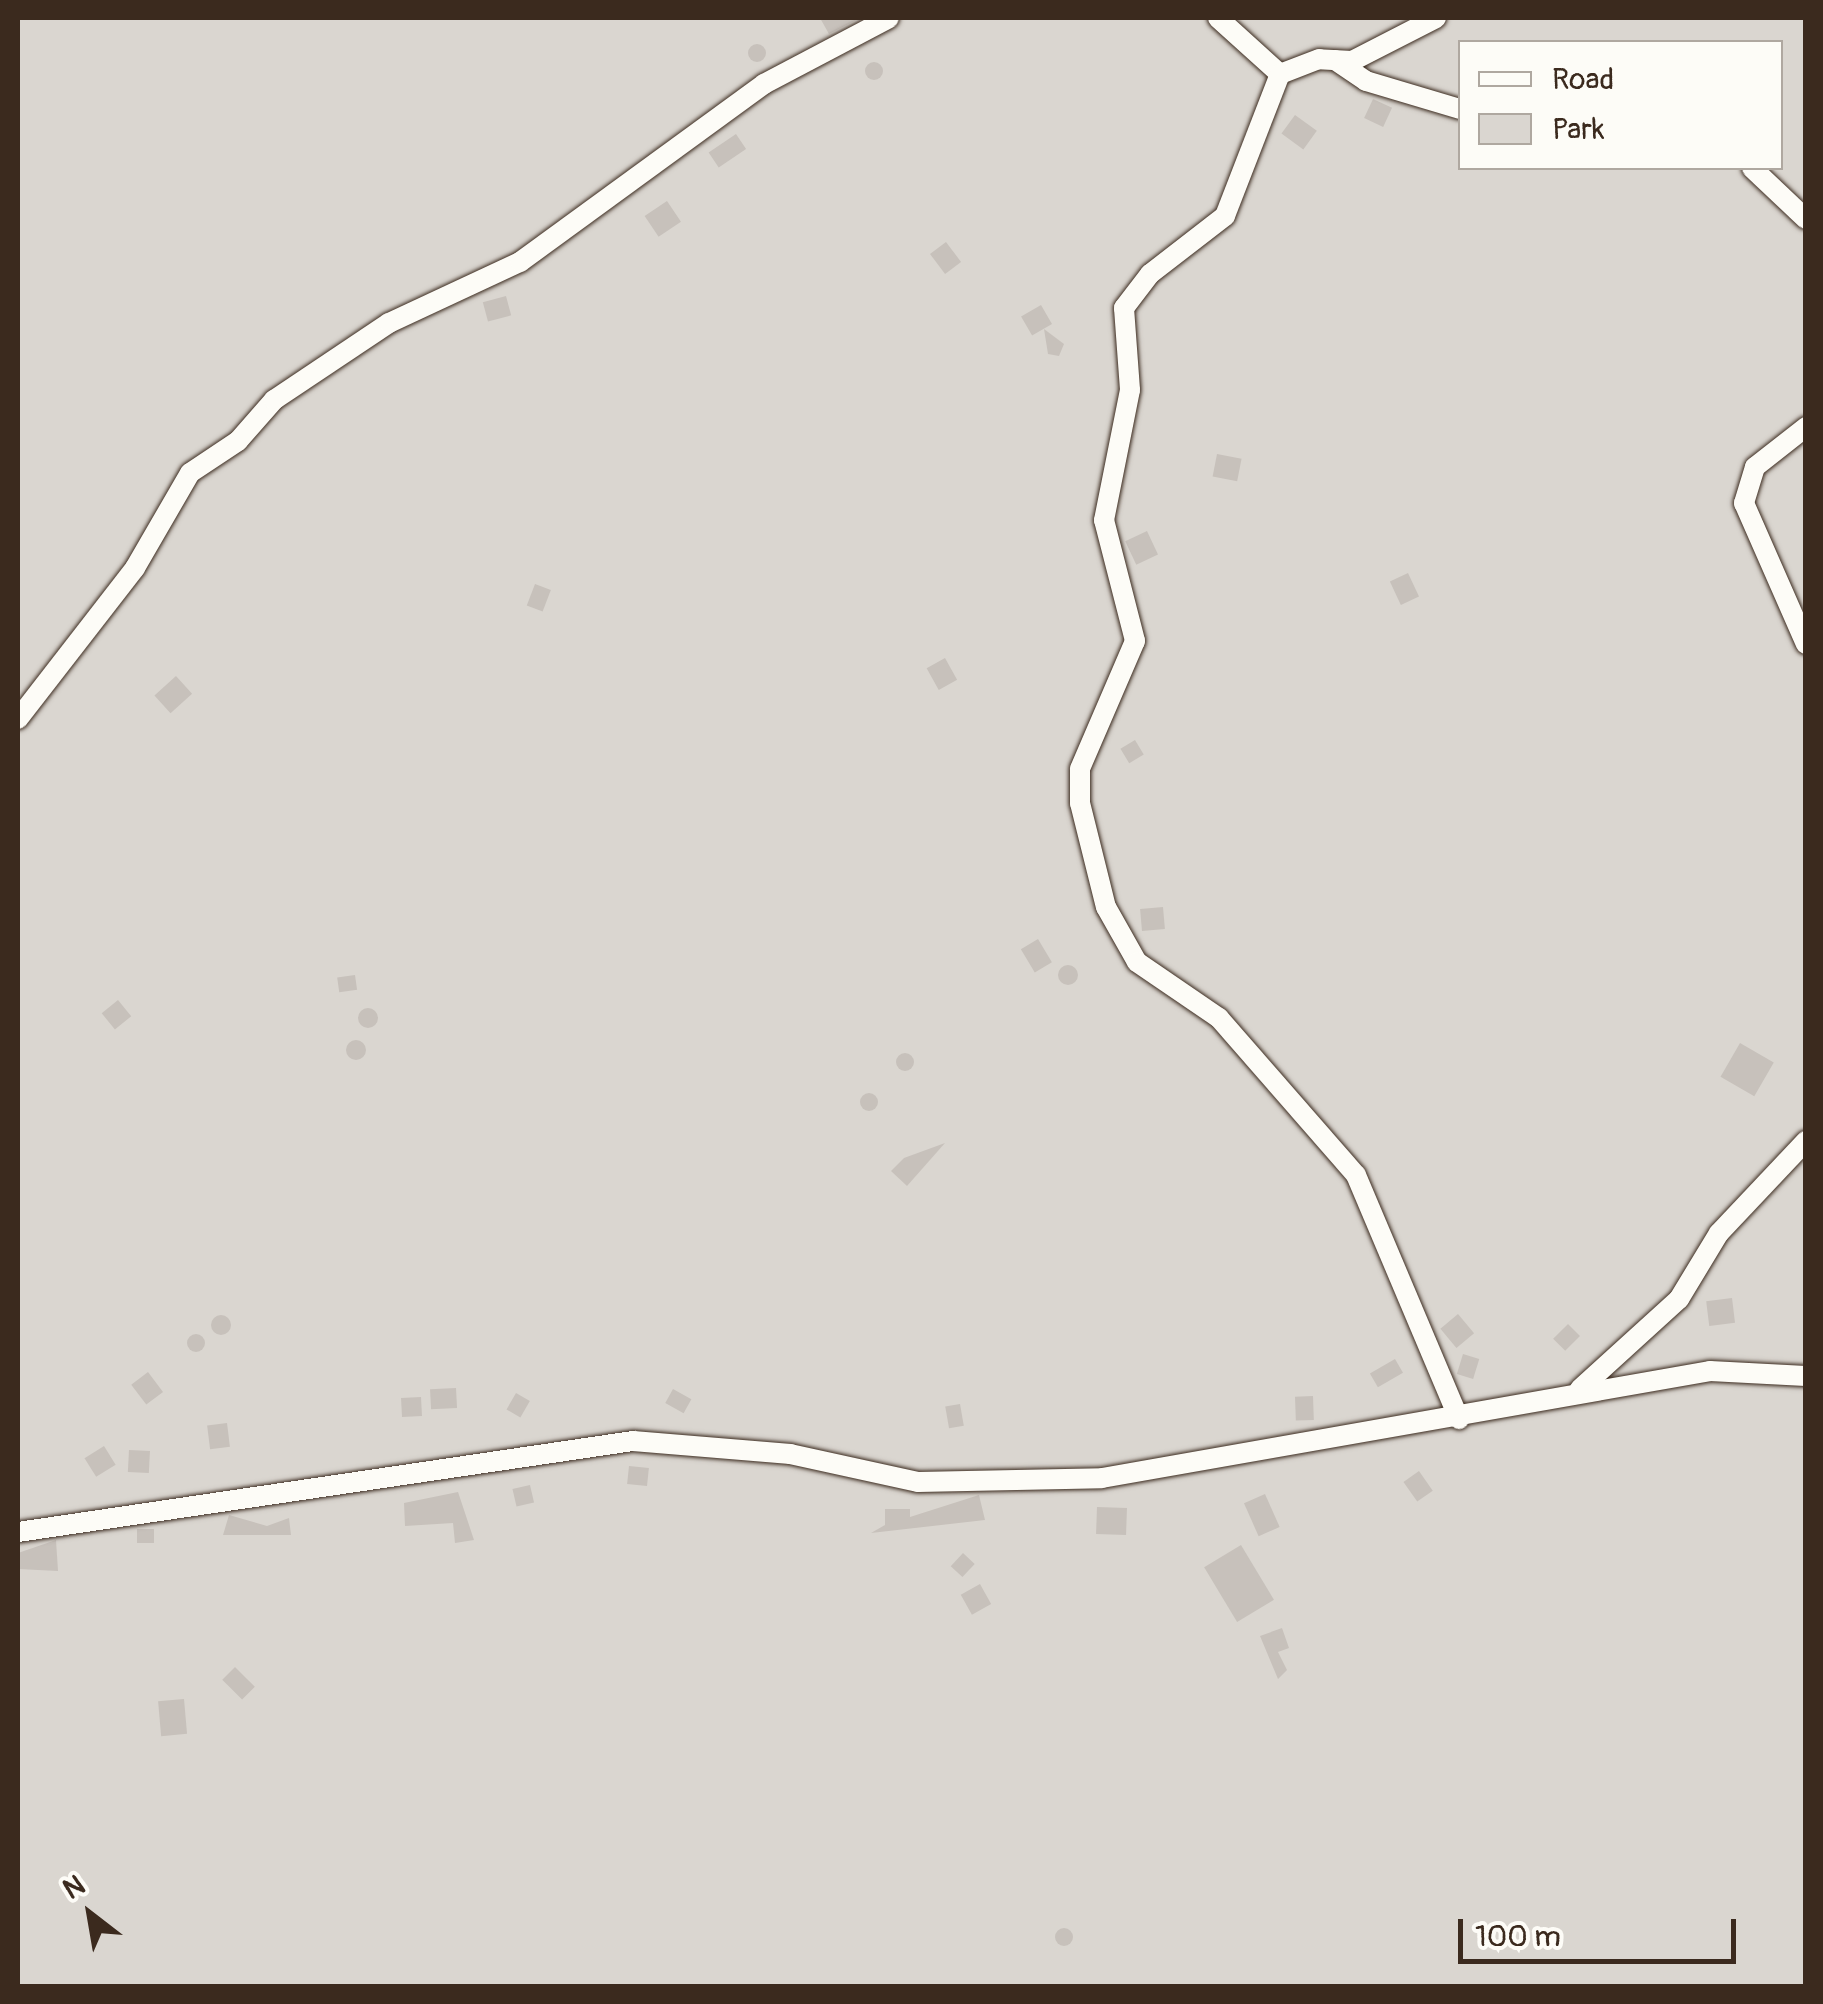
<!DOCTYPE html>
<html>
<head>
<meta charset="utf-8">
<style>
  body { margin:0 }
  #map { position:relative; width:1823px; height:2004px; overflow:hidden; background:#f5f4ee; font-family:Pangolin,sans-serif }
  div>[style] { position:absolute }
  .green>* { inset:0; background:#dad6d0 }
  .building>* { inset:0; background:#c7c1bb; transform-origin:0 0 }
  .round { border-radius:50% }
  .roads { filter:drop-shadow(0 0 2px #3b2a1e) drop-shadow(0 0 2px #3b2a1e) }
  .minor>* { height:20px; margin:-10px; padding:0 10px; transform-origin:10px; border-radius:10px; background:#fdfcf7 }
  span { translate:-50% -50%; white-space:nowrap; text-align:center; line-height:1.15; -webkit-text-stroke:8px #fdfcf7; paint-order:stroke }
  .frame { position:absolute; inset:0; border:20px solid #3b2a1e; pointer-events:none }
  .legend { position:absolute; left:1458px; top:40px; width:325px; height:130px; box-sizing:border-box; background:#fdfcf7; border:2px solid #afa8a0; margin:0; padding:12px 18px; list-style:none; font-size:30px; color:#3b2a1e }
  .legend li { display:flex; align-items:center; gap:20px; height:50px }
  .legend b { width:50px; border:2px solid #afa8a0 }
  .north { position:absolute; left:40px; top:1864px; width:100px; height:100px; -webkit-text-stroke:8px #fdfcf7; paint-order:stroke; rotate:329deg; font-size:28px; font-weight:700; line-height:40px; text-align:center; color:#3b2a1e }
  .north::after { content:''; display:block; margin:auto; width:35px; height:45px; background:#3b2a1e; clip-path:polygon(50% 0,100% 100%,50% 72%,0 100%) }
  .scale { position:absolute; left:1458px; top:1919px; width:278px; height:45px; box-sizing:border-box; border:5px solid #3b2a1e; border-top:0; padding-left:12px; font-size:30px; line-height:35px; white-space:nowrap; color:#3b2a1e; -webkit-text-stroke:8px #fdfcf7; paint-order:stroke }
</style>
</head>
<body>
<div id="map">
  <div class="green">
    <i style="clip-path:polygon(evenodd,18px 18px,1805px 18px,1805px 1986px,18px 1986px,18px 18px,1460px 42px,1780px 42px,1780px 168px,1460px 168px,1460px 42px)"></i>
  </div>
  <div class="building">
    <i style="clip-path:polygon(820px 18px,860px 18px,829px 34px)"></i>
    <i class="round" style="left:748px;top:44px;width:18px;height:18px"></i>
    <i class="round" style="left:865px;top:62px;width:18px;height:18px"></i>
    <i style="left:1373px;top:99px;width:21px;height:21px;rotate:25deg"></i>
    <i style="left:1295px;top:115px;width:27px;height:23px;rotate:36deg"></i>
    <i style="left:736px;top:134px;width:18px;height:33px;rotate:56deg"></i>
    <i style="left:667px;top:201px;width:25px;height:27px;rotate:56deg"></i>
    <i style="left:946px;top:242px;width:25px;height:20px;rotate:53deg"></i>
    <i style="left:506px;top:296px;width:20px;height:24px;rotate:75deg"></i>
    <i style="left:1041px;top:305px;width:22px;height:23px;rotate:60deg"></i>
    <i style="clip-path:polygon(1044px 329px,1064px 344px,1059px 356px,1048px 354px)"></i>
    <i style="left:1217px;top:454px;width:25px;height:23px;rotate:11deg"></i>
    <i style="left:1147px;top:531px;width:26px;height:24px;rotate:65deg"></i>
    <i style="left:1408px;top:573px;width:26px;height:20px;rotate:65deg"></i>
    <i style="left:535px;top:584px;width:17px;height:23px;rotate:21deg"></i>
    <i style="left:945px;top:658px;width:25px;height:21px;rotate:61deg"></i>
    <i style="left:176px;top:676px;width:24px;height:29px;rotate:48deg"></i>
    <i style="left:1135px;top:740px;width:17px;height:17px;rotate:59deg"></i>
    <i style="left:1163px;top:907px;width:22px;height:23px;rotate:85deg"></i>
    <i style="left:1038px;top:939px;width:27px;height:20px;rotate:59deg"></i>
    <i class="round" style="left:1058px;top:965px;width:20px;height:20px"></i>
    <i style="left:355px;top:975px;width:15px;height:18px;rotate:82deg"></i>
    <i style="left:118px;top:1000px;width:21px;height:21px;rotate:51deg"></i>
    <i class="round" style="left:358px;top:1008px;width:20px;height:20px"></i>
    <i class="round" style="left:346px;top:1040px;width:20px;height:20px"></i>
    <i style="left:1740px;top:1043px;width:39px;height:39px;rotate:30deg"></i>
    <i class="round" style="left:896px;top:1053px;width:18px;height:18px"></i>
    <i class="round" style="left:860px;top:1093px;width:18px;height:18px"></i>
    <i style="clip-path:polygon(945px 1143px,907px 1186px,891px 1171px,904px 1158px)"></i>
    <i style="left:1732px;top:1298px;width:25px;height:26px;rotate:83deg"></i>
    <i style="left:1458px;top:1314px;width:25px;height:23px;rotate:50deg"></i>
    <i class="round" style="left:211px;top:1315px;width:20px;height:20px"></i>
    <i style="left:1568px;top:1324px;width:17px;height:21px;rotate:45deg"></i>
    <i class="round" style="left:187px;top:1334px;width:18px;height:18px"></i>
    <i style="left:1463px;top:1354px;width:17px;height:21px;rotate:17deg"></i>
    <i style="left:1395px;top:1359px;width:16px;height:29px;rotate:60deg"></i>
    <i style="left:148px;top:1372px;width:25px;height:21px;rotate:53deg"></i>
    <i style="left:456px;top:1388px;width:20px;height:26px;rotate:87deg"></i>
    <i style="left:673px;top:1389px;width:21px;height:16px;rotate:29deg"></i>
    <i style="left:516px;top:1393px;width:16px;height:19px;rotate:30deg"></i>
    <i style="left:1313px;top:1396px;width:24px;height:18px;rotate:88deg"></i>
    <i style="left:421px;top:1397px;width:19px;height:20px;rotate:87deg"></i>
    <i style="left:960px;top:1404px;width:22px;height:15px;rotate:80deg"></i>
    <i style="left:227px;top:1423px;width:24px;height:20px;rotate:83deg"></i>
    <i style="left:104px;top:1446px;width:22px;height:23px;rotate:58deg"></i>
    <i style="left:129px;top:1450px;width:21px;height:22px;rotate:3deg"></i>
    <i style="left:629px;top:1466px;width:20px;height:18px;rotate:6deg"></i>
    <i style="left:1419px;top:1471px;width:24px;height:19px;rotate:55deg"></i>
    <i style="left:530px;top:1485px;width:18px;height:18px;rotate:77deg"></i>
    <i style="clip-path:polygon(458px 1492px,474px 1540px,455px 1543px,453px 1523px,405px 1526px,404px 1503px)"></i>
    <i style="left:1265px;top:1494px;width:36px;height:23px;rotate:66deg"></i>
    <i style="clip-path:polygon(979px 1495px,985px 1520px,871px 1533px,885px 1525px,885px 1509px,910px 1509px,910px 1517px)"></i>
    <i style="left:1097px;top:1507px;width:30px;height:27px;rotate:2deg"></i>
    <i style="clip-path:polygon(229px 1515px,267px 1526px,289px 1518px,291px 1535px,223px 1535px)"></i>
    <i style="left:154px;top:1529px;width:14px;height:17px;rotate:90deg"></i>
    <i style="clip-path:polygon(56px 1540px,58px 1571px,18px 1569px,18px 1553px)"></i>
    <i style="left:1241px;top:1545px;width:64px;height:43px;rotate:59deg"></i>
    <i style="left:963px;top:1553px;width:16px;height:18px;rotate:43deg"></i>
    <i style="left:980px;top:1584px;width:23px;height:22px;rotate:61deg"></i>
    <i style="clip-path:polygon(1282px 1628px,1289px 1648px,1278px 1652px,1287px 1670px,1278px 1679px,1260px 1636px)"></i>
    <i style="left:235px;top:1667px;width:28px;height:18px;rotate:45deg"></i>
    <i style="left:184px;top:1699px;width:35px;height:26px;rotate:85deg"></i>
    <i class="round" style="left:1055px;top:1928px;width:18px;height:18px"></i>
  </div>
  <div class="roads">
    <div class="minor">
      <i style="left:1218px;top:18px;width:84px;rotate:42.1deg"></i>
      <i style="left:1436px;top:18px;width:94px;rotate:152.9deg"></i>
      <i style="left:1352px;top:61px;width:33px;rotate:-177deg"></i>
      <i style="left:1319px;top:59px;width:42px;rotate:159deg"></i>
      <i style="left:1280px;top:74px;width:152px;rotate:111.2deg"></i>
      <i style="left:1225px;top:216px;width:95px;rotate:142.3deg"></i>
      <i style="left:1150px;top:274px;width:43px;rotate:127.4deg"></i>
      <i style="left:1124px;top:308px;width:82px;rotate:85.8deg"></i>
      <i style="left:1130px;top:390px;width:133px;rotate:101.3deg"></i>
      <i style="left:1104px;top:520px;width:125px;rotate:75.6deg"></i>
      <i style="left:1135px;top:641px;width:139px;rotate:113.3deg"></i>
      <i style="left:1080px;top:769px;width:34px;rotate:90deg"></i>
      <i style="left:1080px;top:803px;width:107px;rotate:76deg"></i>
      <i style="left:1106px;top:907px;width:63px;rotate:60.6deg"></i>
      <i style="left:1137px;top:962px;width:99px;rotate:34.3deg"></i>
      <i style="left:1219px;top:1018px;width:208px;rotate:48.9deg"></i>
      <i style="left:1356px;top:1175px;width:265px;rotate:67.1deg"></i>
      <i style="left:1335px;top:60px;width:37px;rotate:34deg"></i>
      <i style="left:1366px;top:81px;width:98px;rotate:16.6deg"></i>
      <i style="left:1752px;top:168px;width:74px;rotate:43.4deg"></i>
      <i style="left:1806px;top:427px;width:65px;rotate:141.9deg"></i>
      <i style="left:1755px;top:467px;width:38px;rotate:107deg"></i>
      <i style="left:1744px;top:503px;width:154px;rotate:66.3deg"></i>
      <i style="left:18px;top:719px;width:191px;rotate:-52.2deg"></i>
      <i style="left:135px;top:568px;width:110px;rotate:-59.9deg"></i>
      <i style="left:190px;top:473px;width:58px;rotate:-33.7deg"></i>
      <i style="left:238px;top:441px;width:55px;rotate:-48.7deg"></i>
      <i style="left:274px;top:400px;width:138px;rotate:-33.8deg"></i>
      <i style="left:389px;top:323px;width:145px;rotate:-25deg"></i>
      <i style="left:520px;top:262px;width:302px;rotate:-36.1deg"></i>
      <i style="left:764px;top:84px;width:141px;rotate:-27.8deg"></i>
      <i style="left:1580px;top:1389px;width:134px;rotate:-42.3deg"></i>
      <i style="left:1679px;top:1299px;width:77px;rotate:-58.8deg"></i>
      <i style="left:1719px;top:1233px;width:127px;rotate:-46.6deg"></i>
      <i style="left:18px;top:1532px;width:622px;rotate:-8.42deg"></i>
      <i style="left:633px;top:1441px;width:158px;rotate:4.7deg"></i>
      <i style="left:790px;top:1454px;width:131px;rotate:12.3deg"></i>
      <i style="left:918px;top:1482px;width:184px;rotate:-1.2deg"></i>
      <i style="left:1102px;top:1478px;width:617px;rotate:-9.98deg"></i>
      <i style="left:1710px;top:1371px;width:96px;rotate:3deg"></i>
    </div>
  </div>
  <div class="frame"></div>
  <ul class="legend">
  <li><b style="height:12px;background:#fdfcf7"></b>Road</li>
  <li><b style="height:28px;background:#dad6d0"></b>Park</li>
  </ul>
  <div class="north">N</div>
  <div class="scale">100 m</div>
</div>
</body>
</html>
